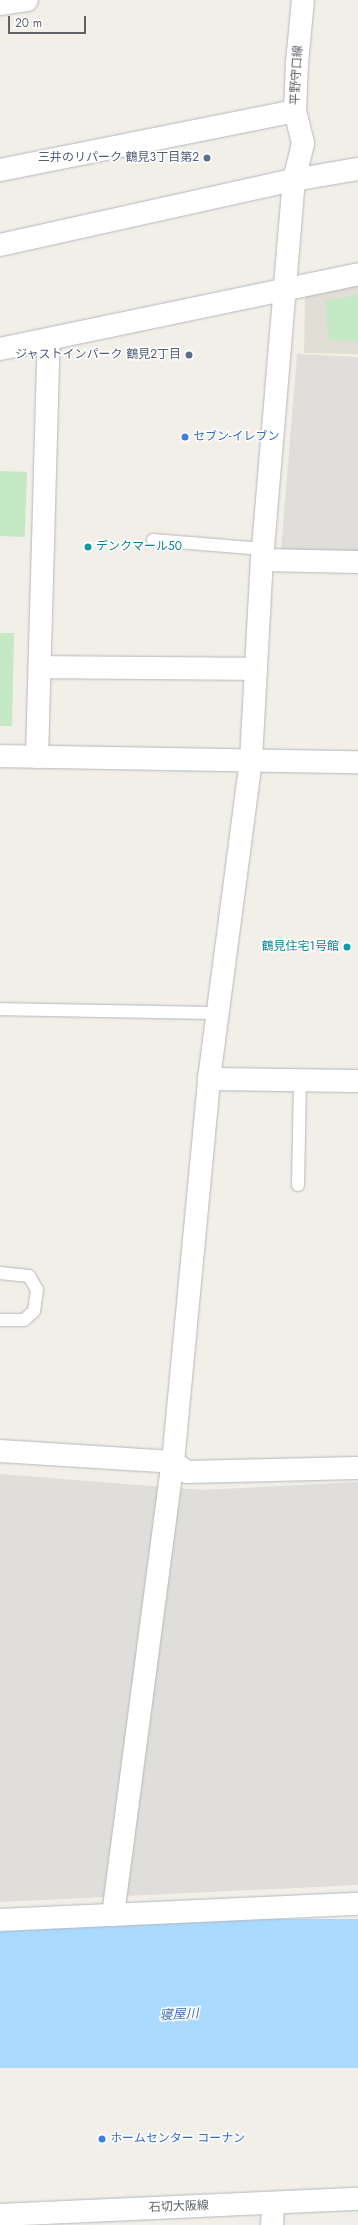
<!DOCTYPE html>
<html>
<head>
<meta charset="utf-8">
<style>
  body { margin:0 }
  #map { position:relative; width:358px; height:2225px; overflow:hidden; background:#f1efe8; font-family:Jost,"Noto Sans JP",sans-serif }
  div>[style] { position:absolute }
  .industrial>* { inset:0; background:#e0deda }
  .education>* { inset:0; background:#e1ded6 }
  .green>* { inset:0; background:#c5e8c5; transform-origin:0 0 }
  .water>* { inset:0; background:#aadaff; transform-origin:0 0 }
  .roads { filter:drop-shadow(0 0 1px #b5b8bc) drop-shadow(0 0 1px #b5b8bc) }
  .lane>* { height:12px; margin:-6px; padding:0 6px; transform-origin:6px; border-radius:6px; background:#fff }
  .street>* { height:22px; margin:-11px; padding:0 11px; transform-origin:11px; border-radius:11px; background:#fff }
  .secondary>* { height:22px; margin:-11px; padding:0 11px; transform-origin:11px; border-radius:11px; background:#fff }
  .dots>* { width:11px; height:11px; translate:-50% -50%; box-sizing:border-box; border:2px solid #fff; border-radius:50% }
  span { translate:-50% -50%; white-space:nowrap; text-align:center; line-height:1.15; -webkit-text-stroke:3px #fff; paint-order:stroke }
  .street-label { font-size:12px; color:#5f6368 }
  .service-label { font-size:12px; color:#4e5e75 }
  .right { translate:-100% -50%; text-align:right }
  .shop-label { font-size:12px; color:#366cbe }
  .left { translate:0 -50%; text-align:left }
  .culture-label { font-size:12px; color:#0d838f }
  .water-label { font-size:13px; color:#4174aa; font-style:italic }
  .scale { position:absolute; left:8px; top:16px; width:78px; height:18px; box-sizing:border-box; border:2px solid #5f6368; border-top:0; padding-left:5px; font-size:12px; line-height:14px; white-space:nowrap; color:#5f6368; -webkit-text-stroke:3px #fff; paint-order:stroke }
</style>
</head>
<body>
<div id="map">
  <div class="industrial">
    <i style="clip-path:polygon(297px 354px,358px 357px,358px 551px,281px 550px)"></i>
    <i style="clip-path:polygon(0 1474px,202px 1490px,358px 1482px,358px 1885px,0 1902px)"></i>
  </div>
  <div class="education">
    <i style="clip-path:polygon(358px 281px,358px 354px,304px 353px,305px 292px)"></i>
  </div>
  <div class="green">
    <i style="clip-path:polygon(358px 295px,358px 341px,328px 340px,325px 301px)"></i>
    <i style="left:0;top:471px;width:27px;height:65px;rotate:2deg"></i>
    <i style="clip-path:polygon(0 633px,14px 633px,12px 726px,0 726px)"></i>
  </div>
  <div class="water">
    <i style="left:358px;top:1919px;width:149px;height:358px;rotate:90deg"></i>
  </div>
  <div class="roads">
    <div class="lane">
      <i style="left:153px;top:540px;width:110px;rotate:4.7deg"></i>
      <i style="left:0;top:1009px;width:218px;rotate:1.1deg"></i>
      <i style="left:298px;top:1185px;width:105px;rotate:-88.9deg"></i>
      <i style="left:0;top:1273px;width:29px;rotate:6deg"></i>
      <i style="left:29px;top:1276px;width:16px;rotate:60deg"></i>
      <i style="left:37px;top:1290px;width:21px;rotate:98deg"></i>
      <i style="left:34px;top:1311px;width:13px;rotate:138deg"></i>
      <i style="left:24px;top:1320px;width:24px;rotate:180deg"></i>
    </div>
    <div class="street">
      <i style="left:0;top:4px;width:27px;rotate:-8deg"></i>
      <i style="left:0;top:170px;width:301px;rotate:-11.3deg"></i>
      <i style="left:0;top:349px;width:366px;rotate:-11.8deg"></i>
      <i style="left:262px;top:560px;width:96px;rotate:1.2deg"></i>
      <i style="left:40px;top:667px;width:216px;rotate:0.5deg"></i>
      <i style="left:0;top:756px;width:358px;rotate:1deg"></i>
      <i style="left:37px;top:757px;width:417px;rotate:-88.4deg"></i>
      <i style="left:209px;top:1079px;width:149px;rotate:0.8deg"></i>
      <i style="left:0;top:1451px;width:173px;rotate:3.6deg"></i>
      <i style="left:173px;top:1462px;width:17px;rotate:36deg"></i>
      <i style="left:187px;top:1472px;width:171px;rotate:-1.3deg"></i>
      <i style="left:113px;top:1915px;width:457px;rotate:-82.5deg"></i>
      <i style="left:173px;top:1462px;width:385px;rotate:-84.6deg"></i>
      <i style="left:209px;top:1079px;width:322px;rotate:-82.5deg"></i>
      <i style="left:251px;top:760px;width:200px;rotate:-86.9deg"></i>
      <i style="left:262px;top:560px;width:381px;rotate:-85.2deg"></i>
    </div>
    <div class="secondary">
      <i style="left:294px;top:180px;width:38px;rotate:-76deg"></i>
      <i style="left:303px;top:143px;width:33px;rotate:-104deg"></i>
      <i style="left:295px;top:111px;width:48px;rotate:-87.6deg"></i>
      <i style="left:297px;top:63px;width:63px;rotate:-84.6deg"></i>
      <i style="left:0;top:245px;width:301px;rotate:-12.5deg"></i>
      <i style="left:294px;top:180px;width:65px;rotate:-9.8deg"></i>
      <i style="left:0;top:1920px;width:358px;rotate:-2.6deg"></i>
      <i style="left:0;top:2215px;width:358px;rotate:-2.6deg"></i>
      <i style="left:272px;top:2225px;width:22px;rotate:-87deg"></i>
    </div>
  </div>
  <div class="dots">
    <i style="left:207px;top:158px;background:#5c6f8a"></i>
    <i style="left:189px;top:355px;background:#5c6f8a"></i>
    <i style="left:185px;top:437px;background:#3f7fe0"></i>
    <i style="left:88px;top:547px;background:#0f9aa8"></i>
    <i style="left:347px;top:947px;background:#0f9aa8"></i>
    <i style="left:102px;top:2139px;background:#3f7fe0"></i>
  </div>
  <div class="street-label">
    <span style="left:297px;top:75px;rotate:-87deg">平野守口線</span>
    <span style="left:179px;top:2207px;rotate:-2deg">石切大阪線</span>
  </div>
  <div class="service-label">
    <span class="right" style="left:199px;top:158px">三井のリパーク 鶴見3丁目第2</span>
    <span class="right" style="left:181px;top:355px">ジャストインパーク 鶴見2丁目</span>
  </div>
  <div class="shop-label">
    <span class="left" style="left:193px;top:437px">セブン-イレブン</span>
    <span class="left" style="left:110px;top:2139px">ホームセンター コーナン</span>
  </div>
  <div class="culture-label">
    <span class="left" style="left:96px;top:547px">デンクマール50</span>
    <span class="right" style="left:339px;top:947px">鶴見住宅1号館</span>
  </div>
  <div class="water-label">
    <span style="left:179px;top:2015px;rotate:-3deg">寝屋川</span>
  </div>
  <div class="scale">20 m</div>
</div>
</body>
</html>
